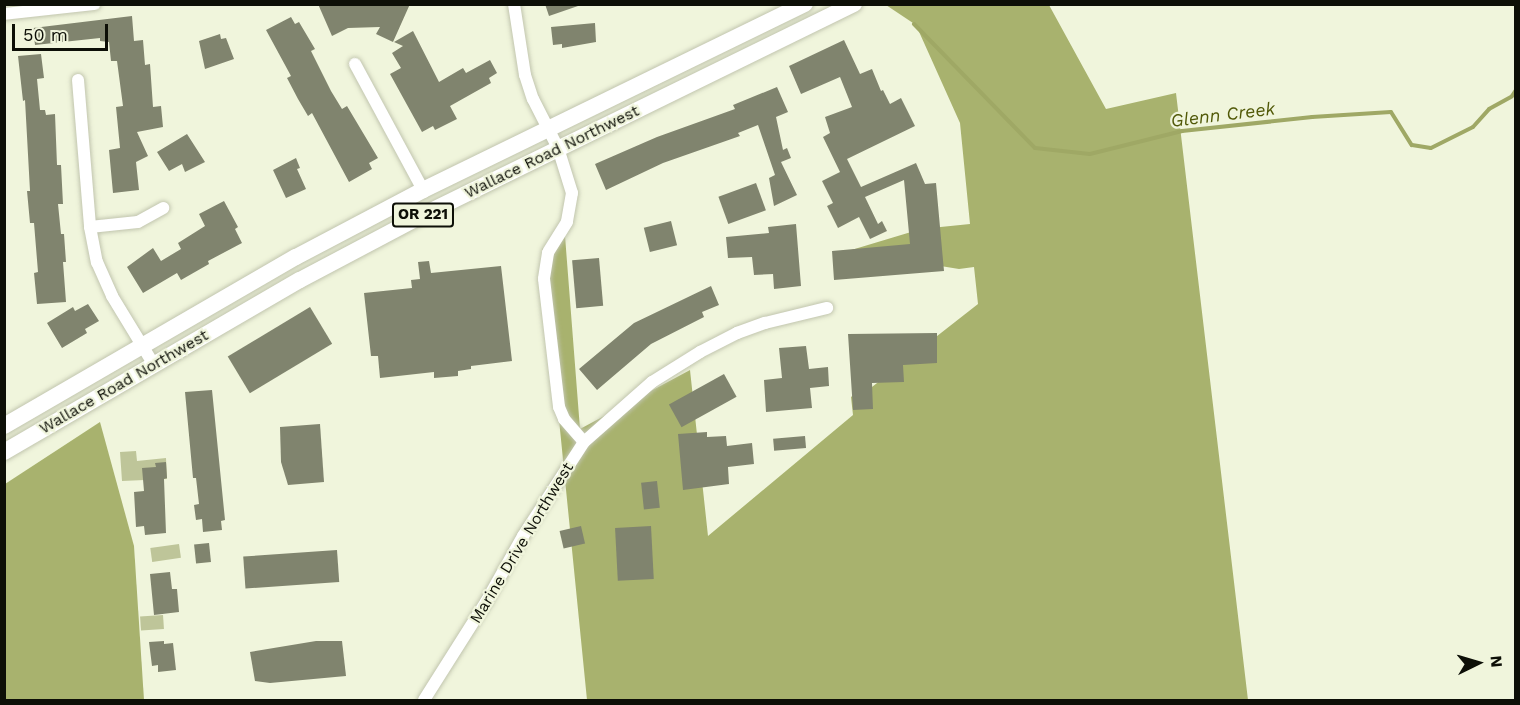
<!DOCTYPE html>
<html>
<head>
<meta charset="utf-8">
<style>
  body { margin:0 }
  #map { position:relative; width:1520px; height:705px; overflow:hidden; background:#f0f5dc; font-family:"Work Sans",sans-serif }
  div>[style] { position:absolute }
  .green>* { inset:0; background:#bec599; transform-origin:0 0 }
  .forest>* { inset:0; background:#a8b26e }
  .stream>* { height:4px; margin:-2px; padding:0 2px; transform-origin:2px; border-radius:2px; background:#9fa865 }
  .building>* { inset:0; background:#80846e; transform-origin:0 0 }
  .roads { filter:drop-shadow(0 0 2px #c1c5ae) drop-shadow(0 0 2px #c1c5ae) }
  .minor>* { height:12px; margin:-6px; padding:0 6px; transform-origin:6px; border-radius:6px; background:#fff }
  .major>* { height:16px; margin:-8px; padding:0 8px; transform-origin:8px; border-radius:8px; background:#fff }
  span { translate:-50% -50%; white-space:nowrap; text-align:center; line-height:1.15; -webkit-text-stroke:4.5px #f0f5dc; paint-order:stroke }
  .shield-label span { padding:2px 4px; background:#f0f5dc; border:2px solid; border-radius:4px; -webkit-text-stroke-width:0 }
  .shield-label { font-size:15px; color:#0d0f07; font-weight:700 }
  .street-label { font-size:16px; color:#0d0f07 }
  .water-label { font-size:18px; color:#515908; font-style:italic }
  .frame { position:absolute; inset:0; border:6px solid #0d0f07; pointer-events:none }
  .north { position:absolute; left:1448px; top:633px; width:60px; height:60px; -webkit-text-stroke:4px #f0f5dc; paint-order:stroke; rotate:85deg; font-size:16px; font-weight:700; line-height:24px; text-align:center; color:#0d0f07 }
  .north::after { content:''; display:block; margin:auto; width:21px; height:27px; background:#0d0f07; clip-path:polygon(50% 0,100% 100%,50% 72%,0 100%) }
  .scale { position:absolute; left:12px; top:24px; width:96px; height:27px; box-sizing:border-box; border:3px solid #0d0f07; border-top:0; padding-left:8px; font-size:18px; line-height:21px; white-space:nowrap; color:#0d0f07; -webkit-text-stroke:4px #f0f5dc; paint-order:stroke }
</style>
</head>
<body>
<div id="map">
  <div class="green">
    <i style="clip-path:polygon(136px 451px,137px 461px,166px 458px,167px 479px,122px 481px,120px 452px)"></i>
    <i style="left:179px;top:544px;width:14px;height:29px;rotate:82deg"></i>
    <i style="left:163px;top:615px;width:14px;height:23px;rotate:86deg"></i>
  </div>
  <div class="forest">
    <i style="clip-path:polygon(886px 5px,1049px 5px,1106px 109px,1176px 93px,1248px 700px,587px 700px,542px 249px,565px 236px,580px 429px,690px 370px,708px 536px,853px 415px,851px 397px,857px 392px,863px 394px,978px 304px,974px 267px,959px 269px,848px 251px,921px 229px,970px 224px,960px 123px,916px 25px)"></i>
    <i style="clip-path:polygon(100px 422px,134px 546px,144px 700px,5px 700px,5px 484px)"></i>
  </div>
  <div class="stream">
    <i style="left:470px;top:4px;width:20px"></i>
    <i style="left:914px;top:24px;width:173px;rotate:45.7deg"></i>
    <i style="left:1035px;top:148px;width:55px;rotate:6.2deg"></i>
    <i style="left:1090px;top:154px;width:95px;rotate:-14deg"></i>
    <i style="left:1182px;top:131px;width:131px;rotate:-6.1deg"></i>
    <i style="left:1312px;top:117px;width:79px;rotate:-3.6deg"></i>
    <i style="left:1391px;top:112px;width:39px;rotate:58deg"></i>
    <i style="left:1412px;top:145px;width:19px;rotate:9deg"></i>
    <i style="left:1431px;top:148px;width:47px;rotate:-26.6deg"></i>
    <i style="left:1473px;top:127px;width:24px;rotate:-48deg"></i>
    <i style="left:1489px;top:109px;width:26px;rotate:-29deg"></i>
    <i style="left:1512px;top:96px;width:7px;rotate:-56deg"></i>
  </div>
  <div class="building">
    <i style="clip-path:polygon(318px 4px,410px 4px,393px 42px,376px 34px,380px 27px,348px 28px,332px 36px)"></i>
    <i style="clip-path:polygon(545px 4px,578px 4px,578px 6px,549px 16px)"></i>
    <i style="clip-path:polygon(132px 16px,134px 41px,143px 40px,145px 65px,150px 64px,153px 107px,161px 106px,163px 127px,137px 132px,148px 156px,136px 162px,139px 190px,113px 193px,109px 150px,120px 148px,116px 107px,123px 106px,117px 61px,111px 61px,109px 42px,100px 41px,100px 38px,35px 45px,33px 28px)"></i>
    <i style="clip-path:polygon(291px 17px,295px 24px,299px 22px,315px 49px,311px 51px,331px 91px,342px 109px,347px 106px,378px 158px,369px 163px,372px 169px,349px 182px,312px 113px,308px 116px,298px 99px,287px 78px,291px 76px,266px 30px)"></i>
    <i style="clip-path:polygon(595px 23px,596px 42px,562px 48px,562px 44px,553px 45px,551px 27px)"></i>
    <i style="clip-path:polygon(413px 31px,439px 82px,463px 68px,466px 73px,490px 60px,497px 73px,489px 78px,491px 83px,450px 106px,457px 119px,435px 130px,433px 126px,422px 132px,390px 74px,401px 68px,392px 53px,403px 46px,394px 42px)"></i>
    <i style="clip-path:polygon(220px 34px,221px 39px,226px 38px,234px 59px,205px 69px,199px 41px)"></i>
    <i style="clip-path:polygon(844px 40px,860px 74px,872px 69px,881px 91px,883px 90px,890px 104px,901px 98px,915px 126px,847px 159px,861px 187px,916px 163px,925px 184px,936px 183px,944px 271px,834px 280px,832px 251px,910px 244px,904px 180px,865px 197px,878px 224px,882px 221px,887px 231px,870px 239px,859px 217px,838px 228px,827px 206px,833px 203px,822px 181px,840px 172px,823px 137px,830px 133px,825px 117px,852px 107px,840px 77px,801px 94px,789px 66px)"></i>
    <i style="clip-path:polygon(41px 54px,44px 78px,37px 79px,40px 110px,45px 110px,46px 115px,55px 114px,57px 165px,61px 165px,63px 204px,58px 204px,61px 234px,64px 234px,66px 262px,63px 262px,66px 302px,37px 304px,34px 273px,38px 272px,34px 223px,30px 223px,27px 191px,30px 191px,25px 100px,23px 101px,18px 56px)"></i>
    <i style="clip-path:polygon(777px 87px,788px 112px,776px 117px,783px 150px,787px 148px,791px 158px,781px 162px,797px 195px,774px 206px,769px 178px,775px 175px,758px 125px,738px 133px,740px 136px,663px 163px,606px 190px,595px 164px,657px 137px,735px 109px,733px 105px)"></i>
    <i style="clip-path:polygon(187px 134px,205px 162px,185px 172px,182px 164px,169px 171px,157px 152px)"></i>
    <i style="clip-path:polygon(296px 158px,300px 168px,297px 169px,306px 189px,286px 198px,273px 170px)"></i>
    <i style="left:756px;top:183px;width:29px;height:40px;rotate:70deg"></i>
    <i style="clip-path:polygon(224px 201px,238px 227px,235px 229px,242px 243px,208px 261px,209px 264px,181px 280px,177px 273px,143px 293px,127px 267px,153px 248px,161px 261px,181px 249px,178px 243px,205px 226px,199px 214px)"></i>
    <i style="left:671px;top:221px;width:25px;height:28px;rotate:76deg"></i>
    <i style="clip-path:polygon(796px 224px,801px 286px,774px 289px,773px 274px,754px 275px,752px 257px,728px 258px,726px 237px,769px 233px,768px 227px)"></i>
    <i style="left:599px;top:258px;width:48px;height:27px;rotate:85deg"></i>
    <i style="clip-path:polygon(429px 261px,431px 273px,501px 266px,512px 361px,471px 366px,471px 369px,458px 371px,458px 376px,434px 378px,434px 372px,380px 378px,378px 356px,371px 356px,364px 293px,412px 288px,411px 280px,420px 279px,418px 262px)"></i>
    <i style="clip-path:polygon(711px 286px,719px 305px,702px 312px,704px 317px,651px 344px,597px 390px,579px 369px,634px 323px)"></i>
    <i style="clip-path:polygon(88px 304px,99px 321px,85px 329px,87px 333px,62px 348px,47px 323px,73px 307px,75px 311px)"></i>
    <i style="left:310px;top:307px;width:43px;height:96px;rotate:59deg"></i>
    <i style="clip-path:polygon(937px 333px,937px 363px,903px 365px,904px 382px,872px 383px,873px 409px,853px 410px,848px 334px)"></i>
    <i style="clip-path:polygon(806px 346px,809px 369px,828px 367px,829px 386px,810px 388px,812px 408px,766px 412px,764px 380px,782px 378px,779px 348px)"></i>
    <i style="left:724px;top:374px;width:26px;height:63px;rotate:61deg"></i>
    <i style="clip-path:polygon(212px 390px,225px 520px,221px 521px,222px 530px,203px 532px,202px 519px,196px 520px,194px 505px,199px 504px,196px 478px,193px 478px,185px 392px)"></i>
    <i style="clip-path:polygon(320px 424px,324px 482px,288px 485px,281px 462px,280px 427px)"></i>
    <i style="clip-path:polygon(707px 432px,707px 437px,726px 436px,727px 446px,752px 443px,754px 464px,728px 467px,729px 484px,683px 490px,678px 434px)"></i>
    <i style="left:805px;top:436px;width:12px;height:32px;rotate:85deg"></i>
    <i style="clip-path:polygon(166px 462px,167px 478px,164px 479px,166px 533px,145px 535px,144px 526px,136px 527px,134px 492px,144px 491px,142px 468px,156px 467px,155px 463px)"></i>
    <i style="left:657px;top:481px;width:27px;height:16px;rotate:84deg"></i>
    <i style="left:581px;top:526px;width:18px;height:22px;rotate:77deg"></i>
    <i style="left:651px;top:526px;width:53px;height:36px;rotate:87deg"></i>
    <i style="left:209px;top:543px;width:19px;height:15px;rotate:84deg"></i>
    <i style="left:337px;top:550px;width:32px;height:94px;rotate:86deg"></i>
    <i style="clip-path:polygon(170px 572px,172px 589px,177px 589px,179px 612px,154px 615px,150px 574px)"></i>
    <i style="clip-path:polygon(164px 641px,164px 644px,173px 643px,176px 670px,158px 672px,158px 665px,152px 666px,149px 642px)"></i>
    <i style="clip-path:polygon(316px 641px,342px 641px,346px 676px,270px 683px,255px 681px,250px 652px)"></i>
  </div>
  <div class="roads">
    <div class="minor">
      <i style="left:514px;top:4px;width:72px;rotate:81.2deg"></i>
      <i style="left:525px;top:75px;width:25px;rotate:72deg"></i>
      <i style="left:533px;top:99px;width:55px;rotate:63deg"></i>
      <i style="left:558px;top:148px;width:47px;rotate:72.7deg"></i>
      <i style="left:572px;top:193px;width:29px;rotate:100deg"></i>
      <i style="left:567px;top:222px;width:36px;rotate:122deg"></i>
      <i style="left:548px;top:253px;width:26px;rotate:99deg"></i>
      <i style="left:544px;top:279px;width:129px;rotate:83.3deg"></i>
      <i style="left:559px;top:407px;width:13px;rotate:67deg"></i>
      <i style="left:564px;top:419px;width:30px;rotate:49deg"></i>
      <i style="left:4px;top:14px;width:91px;rotate:-6.3deg"></i>
      <i style="left:355px;top:64px;width:143px;rotate:61.6deg"></i>
      <i style="left:78px;top:80px;width:147px;rotate:85.3deg"></i>
      <i style="left:90px;top:227px;width:36px;rotate:79deg"></i>
      <i style="left:97px;top:262px;width:37px;rotate:66deg"></i>
      <i style="left:112px;top:296px;width:81px;rotate:58.7deg"></i>
      <i style="left:90px;top:227px;width:48px;rotate:-5.9deg"></i>
      <i style="left:138px;top:222px;width:29px;rotate:-29deg"></i>
      <i style="left:424px;top:700px;width:116px;rotate:-57.7deg"></i>
      <i style="left:486px;top:602px;width:76px;rotate:-60.7deg"></i>
      <i style="left:523px;top:536px;width:112px;rotate:-57deg"></i>
      <i style="left:584px;top:442px;width:91px;rotate:-41.4deg"></i>
      <i style="left:652px;top:382px;width:57px;rotate:-32deg"></i>
      <i style="left:700px;top:352px;width:42px;rotate:-27.2deg"></i>
      <i style="left:737px;top:333px;width:30px;rotate:-20deg"></i>
      <i style="left:765px;top:323px;width:64px;rotate:-13.6deg"></i>
    </div>
    <div class="major">
      <i style="left:4px;top:426px;width:337px;rotate:-30.1deg"></i>
      <i style="left:296px;top:257px;width:144px;rotate:-27.8deg"></i>
      <i style="left:423px;top:190px;width:425px;rotate:-26deg"></i>
      <i style="left:4px;top:452px;width:342px;rotate:-30.2deg"></i>
      <i style="left:300px;top:280px;width:139px;rotate:-27.9deg"></i>
      <i style="left:423px;top:215px;width:480px;rotate:-26.1deg"></i>
    </div>
  </div>
  <div class="shield-label">
    <span style="left:423px;top:215px">OR 221</span>
  </div>
  <div class="street-label">
    <span style="left:552px;top:152px;rotate:-26deg">Wallace Road Northwest</span>
    <span style="left:124px;top:382px;rotate:-30deg">Wallace Road Northwest</span>
    <span style="left:522px;top:543px;rotate:-59deg">Marine Drive Northwest</span>
  </div>
  <div class="water-label">
    <span style="left:1223px;top:115px;rotate:-7deg">Glenn Creek</span>
  </div>
  <div class="frame"></div>
  <div class="north">N</div>
  <div class="scale">50 m</div>
</div>
</body>
</html>
